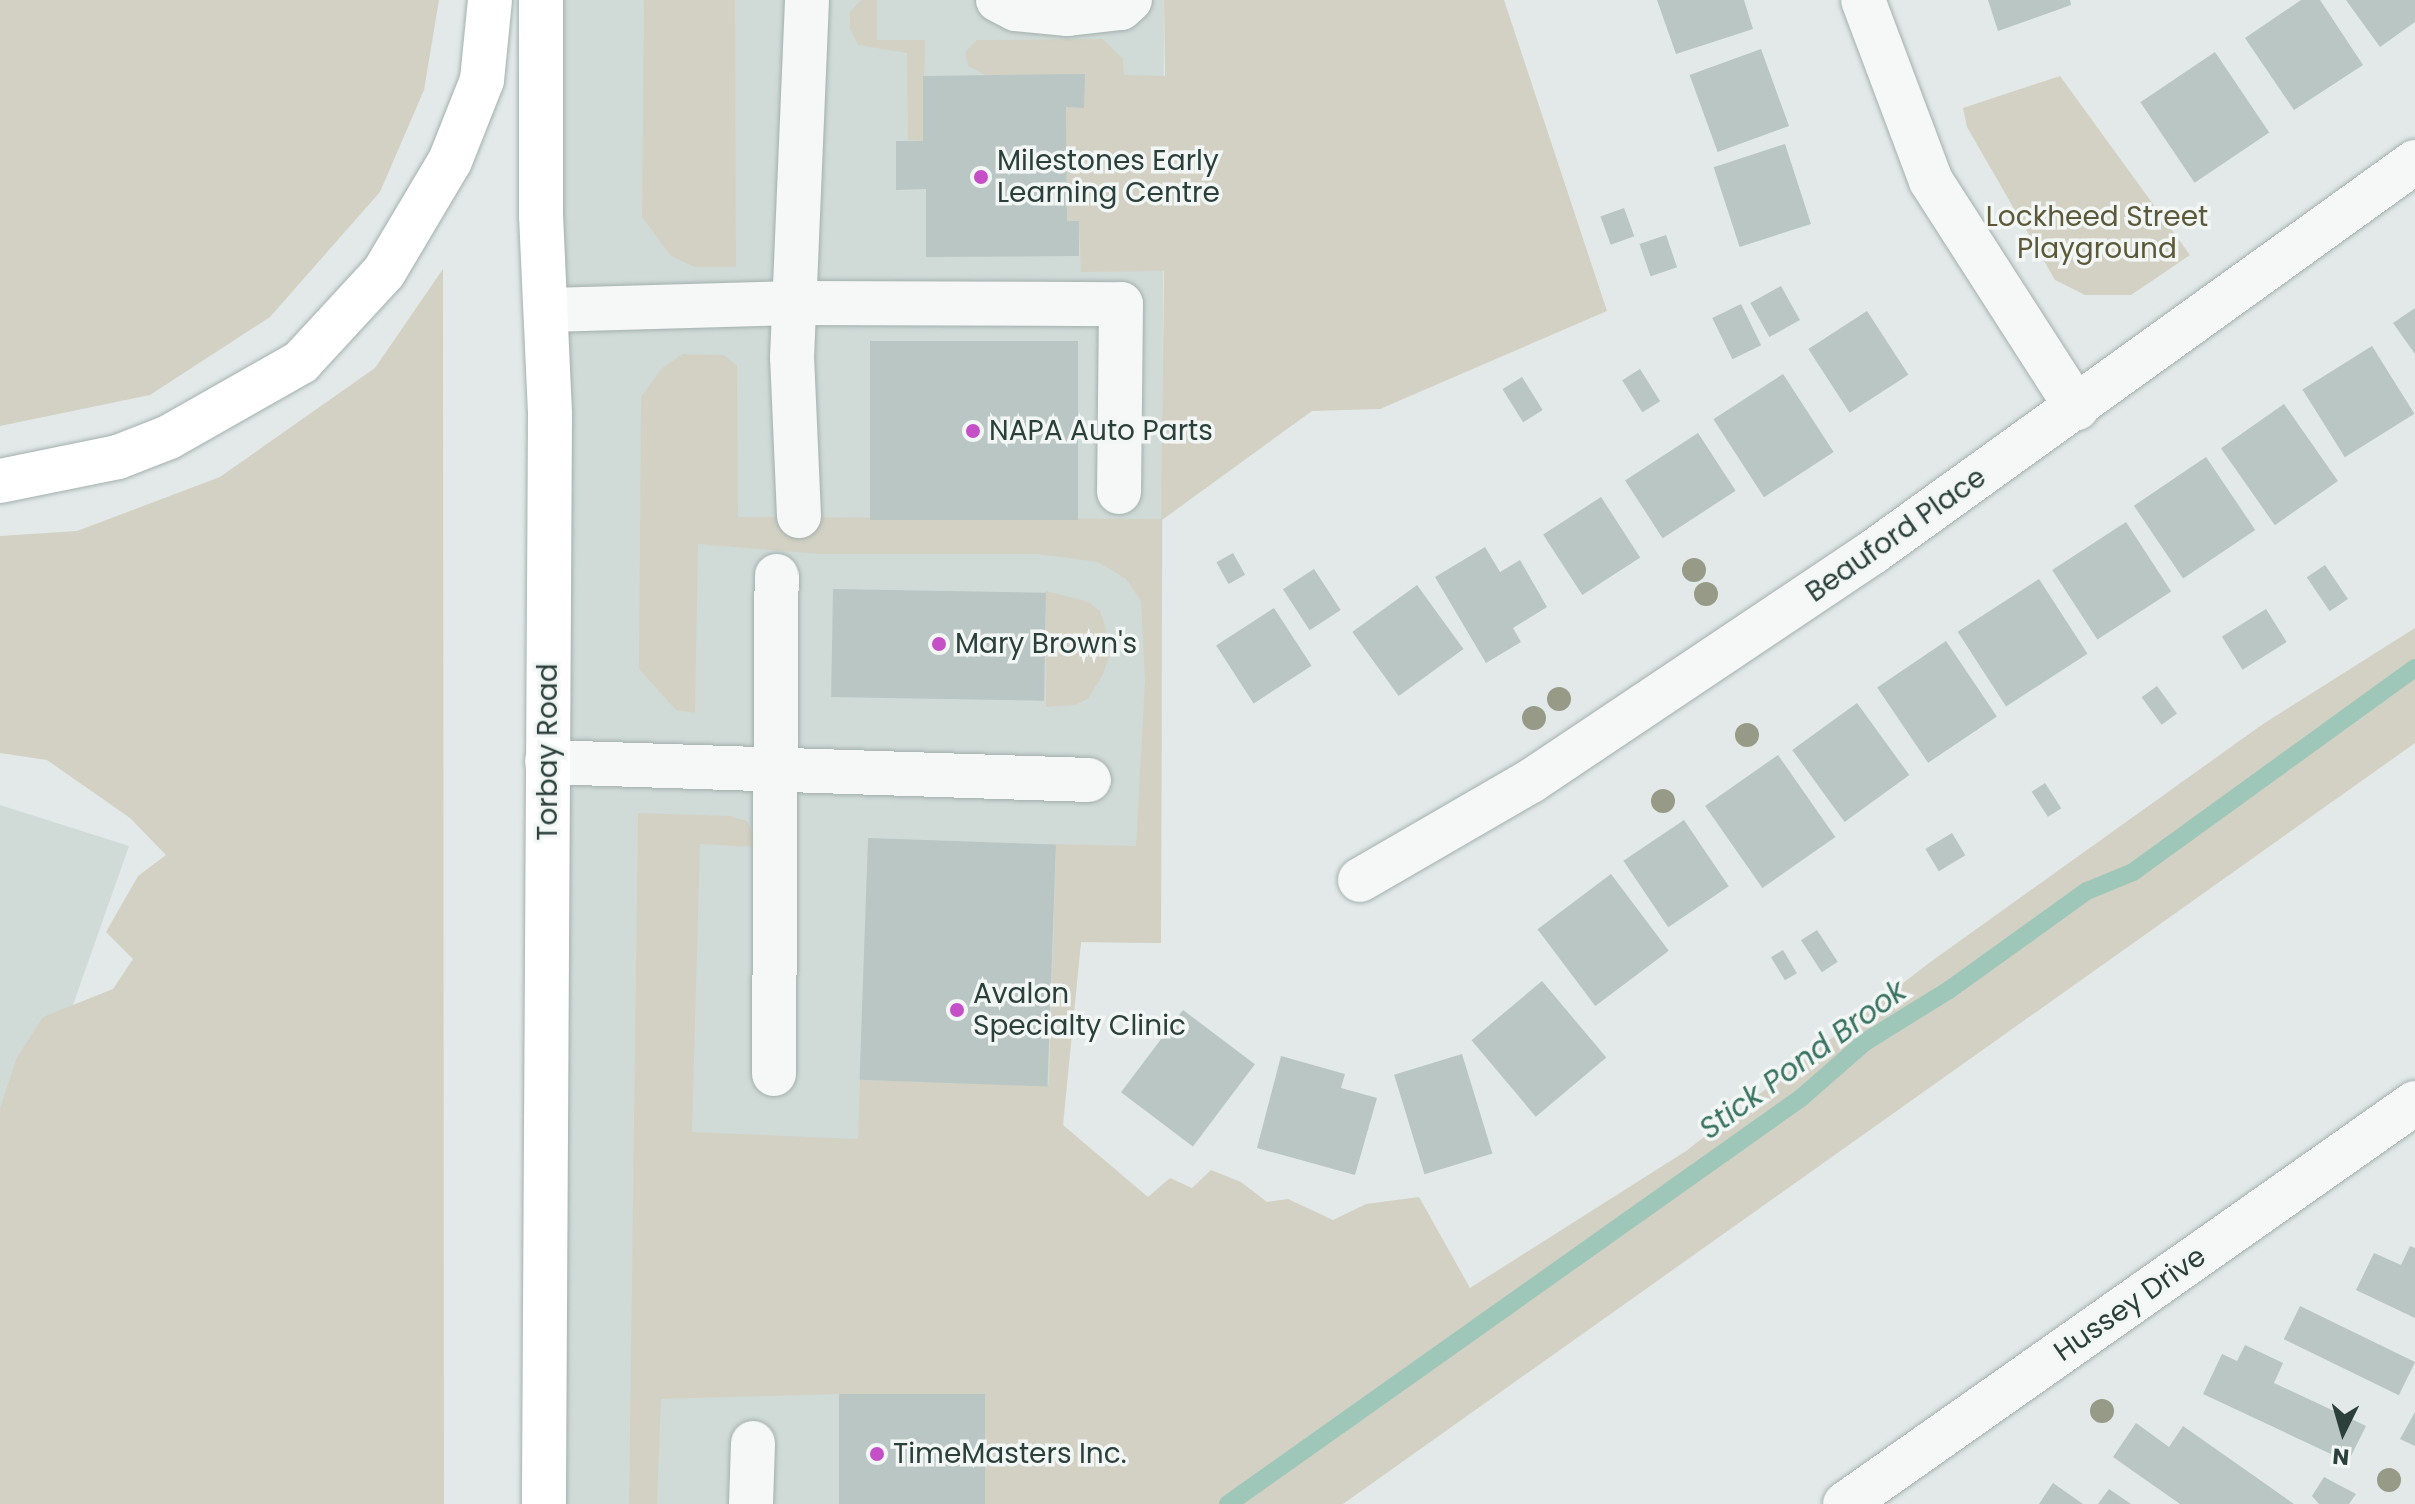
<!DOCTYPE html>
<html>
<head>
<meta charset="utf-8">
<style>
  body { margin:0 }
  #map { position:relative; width:2415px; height:1504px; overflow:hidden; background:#e2e9e8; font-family:Poppins,sans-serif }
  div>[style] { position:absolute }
  .built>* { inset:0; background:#d0dbd8 }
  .green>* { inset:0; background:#d3d1c4 }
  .stream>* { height:18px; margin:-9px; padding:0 9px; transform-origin:9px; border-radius:9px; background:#9fc7b9 }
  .building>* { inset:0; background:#b9c6c3; transform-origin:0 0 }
  .roads { filter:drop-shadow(0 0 2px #a4b0ad) drop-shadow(0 0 2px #a4b0ad) }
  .minor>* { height:44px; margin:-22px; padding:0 22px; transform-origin:22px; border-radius:22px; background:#f5f8f7 }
  .major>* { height:44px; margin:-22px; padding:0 22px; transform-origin:22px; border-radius:22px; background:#fff }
  .highway>* { height:44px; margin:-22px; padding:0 22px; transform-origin:22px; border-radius:22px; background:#fff }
  .trees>* { width:24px; height:24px; margin:-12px; border-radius:50%; background:#989a88 }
  .dots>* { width:22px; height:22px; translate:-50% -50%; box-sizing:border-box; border:4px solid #f2f7f5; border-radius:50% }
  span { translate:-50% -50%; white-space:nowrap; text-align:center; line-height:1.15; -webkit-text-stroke:7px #f2f7f5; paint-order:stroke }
  .poi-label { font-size:28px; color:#2b403b }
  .left { translate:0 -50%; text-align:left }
  .park-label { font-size:28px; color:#5b5939 }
  .street-label { font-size:28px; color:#2b403b }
  .water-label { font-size:30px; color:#387260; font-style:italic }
  .north { position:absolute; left:2303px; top:1392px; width:80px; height:80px; -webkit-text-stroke:6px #f2f7f5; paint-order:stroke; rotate:185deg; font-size:22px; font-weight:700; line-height:32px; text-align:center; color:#2b403b }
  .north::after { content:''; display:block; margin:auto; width:28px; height:36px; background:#2b403b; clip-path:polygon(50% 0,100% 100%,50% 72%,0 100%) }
</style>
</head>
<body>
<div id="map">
  <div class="built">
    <i style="clip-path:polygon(541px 0,1164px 0,1161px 943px,1081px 942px,1017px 1504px,544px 1504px)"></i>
    <i style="clip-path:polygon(0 805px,129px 846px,0 1212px)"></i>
  </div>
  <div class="green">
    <i style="clip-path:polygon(0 0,439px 0,424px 90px,380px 192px,270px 317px,150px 395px,0 426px)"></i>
    <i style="clip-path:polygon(644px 0,735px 0,736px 267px,694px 267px,671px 256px,642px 217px)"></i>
    <i style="clip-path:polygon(861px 0,877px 0,877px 40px,925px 40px,923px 141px,908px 140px,907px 53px,858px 45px,850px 29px,850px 12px)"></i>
    <i style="clip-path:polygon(1164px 0,1504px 0,1607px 311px,1380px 409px,1312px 411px,1162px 520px,1161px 943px,1081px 942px,1063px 1125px,1148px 1197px,1170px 1178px,1192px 1188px,1211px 1170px,1241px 1182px,1267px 1202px,1288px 1199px,1333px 1220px,1366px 1204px,1419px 1197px,1470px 1288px,1686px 1151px,1929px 963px,2263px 724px,2415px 628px,2415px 743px,1343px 1504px,983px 1504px,985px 1395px,839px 1394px,661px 1399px,657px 1504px,629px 1504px,638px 813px,730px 816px,747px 821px,753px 833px,753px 847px,700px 844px,692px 1132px,858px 1139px,860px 1080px,1049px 1085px,1056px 844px,1136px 846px,1145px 680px,1141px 601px,1126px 579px,1098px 562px,1037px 554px,819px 554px,698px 544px,695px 713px,676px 710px,639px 669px,641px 397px,662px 368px,683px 354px,724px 355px,737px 366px,738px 517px,1161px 519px,1164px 271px,1081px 272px,1079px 222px,1067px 221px,1066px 107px,1084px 107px,1084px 75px,985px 75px,968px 66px,965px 52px,977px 40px,1103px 39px,1123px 59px,1124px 75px,1165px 76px)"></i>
    <i style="clip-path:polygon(2060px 76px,2190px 255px,2131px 295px,2085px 295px,2055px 280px,1967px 127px,1963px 108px)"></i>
    <i style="clip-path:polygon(443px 269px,444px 1504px,0 1504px,0 1108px,17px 1057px,43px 1017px,113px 989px,133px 959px,106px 932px,138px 876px,166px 855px,130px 818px,47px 760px,0 753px,0 536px,77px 531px,220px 477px,375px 368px)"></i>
    <i style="clip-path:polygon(1046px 591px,1089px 602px,1100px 611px,1105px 625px,1109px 657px,1103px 674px,1088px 699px,1075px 705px,1046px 707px)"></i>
  </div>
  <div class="stream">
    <i style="left:1228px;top:1504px;width:702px;rotate:-35.32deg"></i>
    <i style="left:1801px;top:1098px;width:85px;rotate:-41.2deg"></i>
    <i style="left:1865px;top:1042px;width:99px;rotate:-31.8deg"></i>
    <i style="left:1949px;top:990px;width:170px;rotate:-35.7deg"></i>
    <i style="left:2087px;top:891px;width:50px;rotate:-22.4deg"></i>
    <i style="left:2133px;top:872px;width:348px;rotate:-35.9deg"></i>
  </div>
  <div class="building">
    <i style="clip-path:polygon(1657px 0,1744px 0,1753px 29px,1676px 54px)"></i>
    <i style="clip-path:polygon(1988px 0,2070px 0,2071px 5px,1998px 31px)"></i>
    <i style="clip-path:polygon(2301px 0,2320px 0,2363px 65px,2294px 110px,2245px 38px)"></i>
    <i style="clip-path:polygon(2346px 0,2415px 0,2415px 22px,2380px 47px)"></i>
    <i style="left:1761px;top:49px;width:82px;height:76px;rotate:70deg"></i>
    <i style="left:2215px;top:52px;width:97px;height:90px;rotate:56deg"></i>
    <i style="clip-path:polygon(1085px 74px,1084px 108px,1066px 107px,1067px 221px,1079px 221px,1079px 256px,926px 257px,926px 189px,896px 190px,896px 141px,923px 141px,923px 76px)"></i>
    <i style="left:1785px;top:144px;width:84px;height:75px;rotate:72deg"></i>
    <i style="left:1624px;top:208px;width:30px;height:25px;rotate:70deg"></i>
    <i style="left:1666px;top:235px;width:34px;height:28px;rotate:71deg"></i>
    <i style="left:1781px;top:286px;width:39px;height:35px;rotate:61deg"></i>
    <i style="left:1741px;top:304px;width:46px;height:32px;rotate:64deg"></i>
    <i style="clip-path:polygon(2415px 308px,2415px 354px,2393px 323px)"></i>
    <i style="left:1867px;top:311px;width:76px;height:70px;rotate:57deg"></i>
    <i style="left:870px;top:341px;width:208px;height:179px"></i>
    <i style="left:2372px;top:346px;width:80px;height:82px;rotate:58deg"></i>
    <i style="left:1640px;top:369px;width:38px;height:21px;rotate:58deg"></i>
    <i style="left:1783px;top:374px;width:93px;height:83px;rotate:57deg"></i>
    <i style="left:1522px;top:377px;width:39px;height:23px;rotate:58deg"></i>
    <i style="left:2284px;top:404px;width:94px;height:77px;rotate:55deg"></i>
    <i style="left:1698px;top:433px;width:69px;height:87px;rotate:57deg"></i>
    <i style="left:2206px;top:457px;width:88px;height:87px;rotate:56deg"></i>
    <i style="left:1601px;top:497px;width:72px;height:69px;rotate:57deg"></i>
    <i style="left:2126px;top:522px;width:83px;height:88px;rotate:57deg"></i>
    <i style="clip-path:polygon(1485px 547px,1500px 572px,1520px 560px,1547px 607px,1513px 628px,1521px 642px,1486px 663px,1435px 577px)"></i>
    <i style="left:1233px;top:553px;width:25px;height:19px;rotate:61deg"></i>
    <i style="left:2325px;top:565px;width:41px;height:22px;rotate:56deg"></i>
    <i style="left:1314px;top:569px;width:49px;height:37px;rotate:57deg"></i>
    <i style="left:2039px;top:579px;width:89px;height:97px;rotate:57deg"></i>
    <i style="left:1417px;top:585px;width:79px;height:80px;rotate:54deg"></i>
    <i style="left:833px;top:589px;width:213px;height:108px;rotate:1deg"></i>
    <i style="left:1274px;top:608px;width:69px;height:69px;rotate:57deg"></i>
    <i style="left:2266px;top:609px;width:39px;height:52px;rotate:58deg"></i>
    <i style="left:1946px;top:641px;width:91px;height:83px;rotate:56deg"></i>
    <i style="left:2157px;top:686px;width:34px;height:19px;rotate:54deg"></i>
    <i style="left:1857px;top:703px;width:89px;height:80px;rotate:54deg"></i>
    <i style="left:1778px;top:755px;width:100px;height:89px;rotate:55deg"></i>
    <i style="left:2045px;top:783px;width:30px;height:16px;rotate:57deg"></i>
    <i style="left:1684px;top:820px;width:80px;height:73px;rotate:56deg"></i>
    <i style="left:1952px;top:833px;width:26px;height:31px;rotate:59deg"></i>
    <i style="left:868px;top:838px;width:188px;height:242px;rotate:2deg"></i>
    <i style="left:1611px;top:874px;width:96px;height:92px;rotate:53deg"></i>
    <i style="left:1817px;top:930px;width:38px;height:19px;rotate:57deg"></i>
    <i style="left:1783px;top:950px;width:27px;height:14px;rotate:59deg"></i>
    <i style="left:1542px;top:981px;width:100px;height:92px;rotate:50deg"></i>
    <i style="left:1183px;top:1010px;width:90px;height:103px;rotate:37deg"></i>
    <i style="left:1462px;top:1054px;width:104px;height:71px;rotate:73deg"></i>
    <i style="clip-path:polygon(1281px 1056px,1345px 1074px,1341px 1088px,1377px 1098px,1355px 1175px,1257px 1148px)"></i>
    <i style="clip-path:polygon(2410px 1246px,2415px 1248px,2415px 1318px,2356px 1290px,2374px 1253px,2401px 1265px)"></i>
    <i style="left:2300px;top:1306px;width:128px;height:37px;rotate:26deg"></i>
    <i style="clip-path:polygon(2245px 1345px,2283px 1363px,2274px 1383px,2366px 1426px,2348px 1462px,2203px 1394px,2222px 1354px,2237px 1361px)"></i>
    <i style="left:839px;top:1394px;width:146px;height:110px"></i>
    <i style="clip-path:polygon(2415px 1412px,2415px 1446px,2400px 1439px)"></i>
    <i style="clip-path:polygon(2136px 1423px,2169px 1447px,2183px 1426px,2294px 1504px,2180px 1504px,2113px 1457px)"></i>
    <i style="clip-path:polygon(2324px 1477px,2356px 1494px,2349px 1504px,2319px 1504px,2312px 1496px)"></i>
    <i style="clip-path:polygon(2053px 1483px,2083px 1504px,2039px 1504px)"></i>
    <i style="clip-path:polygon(2109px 1489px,2131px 1504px,2098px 1504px)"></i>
  </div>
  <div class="roads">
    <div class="minor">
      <i style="left:998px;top:0;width:20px;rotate:27deg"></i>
      <i style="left:1016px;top:9px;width:52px;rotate:5.5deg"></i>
      <i style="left:1068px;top:14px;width:53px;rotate:-6.5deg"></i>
      <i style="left:1121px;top:8px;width:12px;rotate:-42deg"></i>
      <i style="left:1863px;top:0;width:193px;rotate:69.4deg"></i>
      <i style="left:1931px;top:181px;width:270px;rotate:57.3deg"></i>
      <i style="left:548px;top:310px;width:247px;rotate:-1.6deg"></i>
      <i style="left:795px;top:303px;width:326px;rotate:0.2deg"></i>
      <i style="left:1121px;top:304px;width:188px;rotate:90.6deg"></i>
      <i style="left:799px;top:516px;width:158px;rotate:-92.5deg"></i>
      <i style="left:792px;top:358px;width:358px;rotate:-87.6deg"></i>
      <i style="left:547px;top:762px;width:542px;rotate:1.9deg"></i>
      <i style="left:1360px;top:880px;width:198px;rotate:-30.1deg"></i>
      <i style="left:1531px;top:781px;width:412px;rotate:-33.8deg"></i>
      <i style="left:1873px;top:552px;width:668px;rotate:-35.74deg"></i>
      <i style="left:774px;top:1074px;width:498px;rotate:-89.7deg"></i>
      <i style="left:751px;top:1504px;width:61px;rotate:-88.1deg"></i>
      <i style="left:1845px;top:1504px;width:697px;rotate:-35.13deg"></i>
    </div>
    <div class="major">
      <i style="left:541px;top:0;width:215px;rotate:90deg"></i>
      <i style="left:541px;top:215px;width:200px;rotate:87.4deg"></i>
      <i style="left:550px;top:415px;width:1089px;rotate:90.32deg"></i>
    </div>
    <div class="highway">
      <i style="left:0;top:481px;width:120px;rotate:-11.5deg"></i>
      <i style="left:118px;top:457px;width:55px;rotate:-21.4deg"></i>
      <i style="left:169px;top:437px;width:152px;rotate:-29.6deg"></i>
      <i style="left:301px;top:362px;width:122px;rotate:-47.3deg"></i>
      <i style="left:384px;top:272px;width:129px;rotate:-59.3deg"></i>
      <i style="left:450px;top:161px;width:87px;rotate:-68.4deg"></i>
      <i style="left:482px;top:80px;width:80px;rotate:-84.3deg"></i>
    </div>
  </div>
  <div class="trees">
    <i style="left:1694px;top:570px"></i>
    <i style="left:1706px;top:594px"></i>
    <i style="left:1559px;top:699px"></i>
    <i style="left:1534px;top:718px"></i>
    <i style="left:1747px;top:735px"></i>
    <i style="left:1663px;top:801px"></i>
    <i style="left:2102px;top:1411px"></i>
    <i style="left:2389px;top:1480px"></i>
  </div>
  <div class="dots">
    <i style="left:981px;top:177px;background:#c44fc6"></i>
    <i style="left:973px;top:431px;background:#c44fc6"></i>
    <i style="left:939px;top:644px;background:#c44fc6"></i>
    <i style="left:957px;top:1010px;background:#c44fc6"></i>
    <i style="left:877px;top:1454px;background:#c44fc6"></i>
  </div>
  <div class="poi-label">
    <span class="left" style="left:997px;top:177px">Milestones Early<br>Learning Centre</span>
    <span class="left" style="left:989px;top:431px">NAPA Auto Parts</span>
    <span class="left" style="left:955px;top:644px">Mary Brown's</span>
    <span class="left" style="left:973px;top:1010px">Avalon<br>Specialty Clinic</span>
    <span class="left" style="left:893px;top:1454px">TimeMasters Inc.</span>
  </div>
  <div class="park-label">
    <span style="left:2097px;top:233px">Lockheed Street<br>Playground</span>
  </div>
  <div class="street-label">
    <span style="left:1896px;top:535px;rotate:-35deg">Beauford Place</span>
    <span style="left:548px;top:752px;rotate:-90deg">Torbay Road</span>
    <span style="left:2130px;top:1304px;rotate:-35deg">Hussey Drive</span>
  </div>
  <div class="water-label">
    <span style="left:1803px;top:1060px;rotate:-36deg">Stick Pond Brook</span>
  </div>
  <div class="north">N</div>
</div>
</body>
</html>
